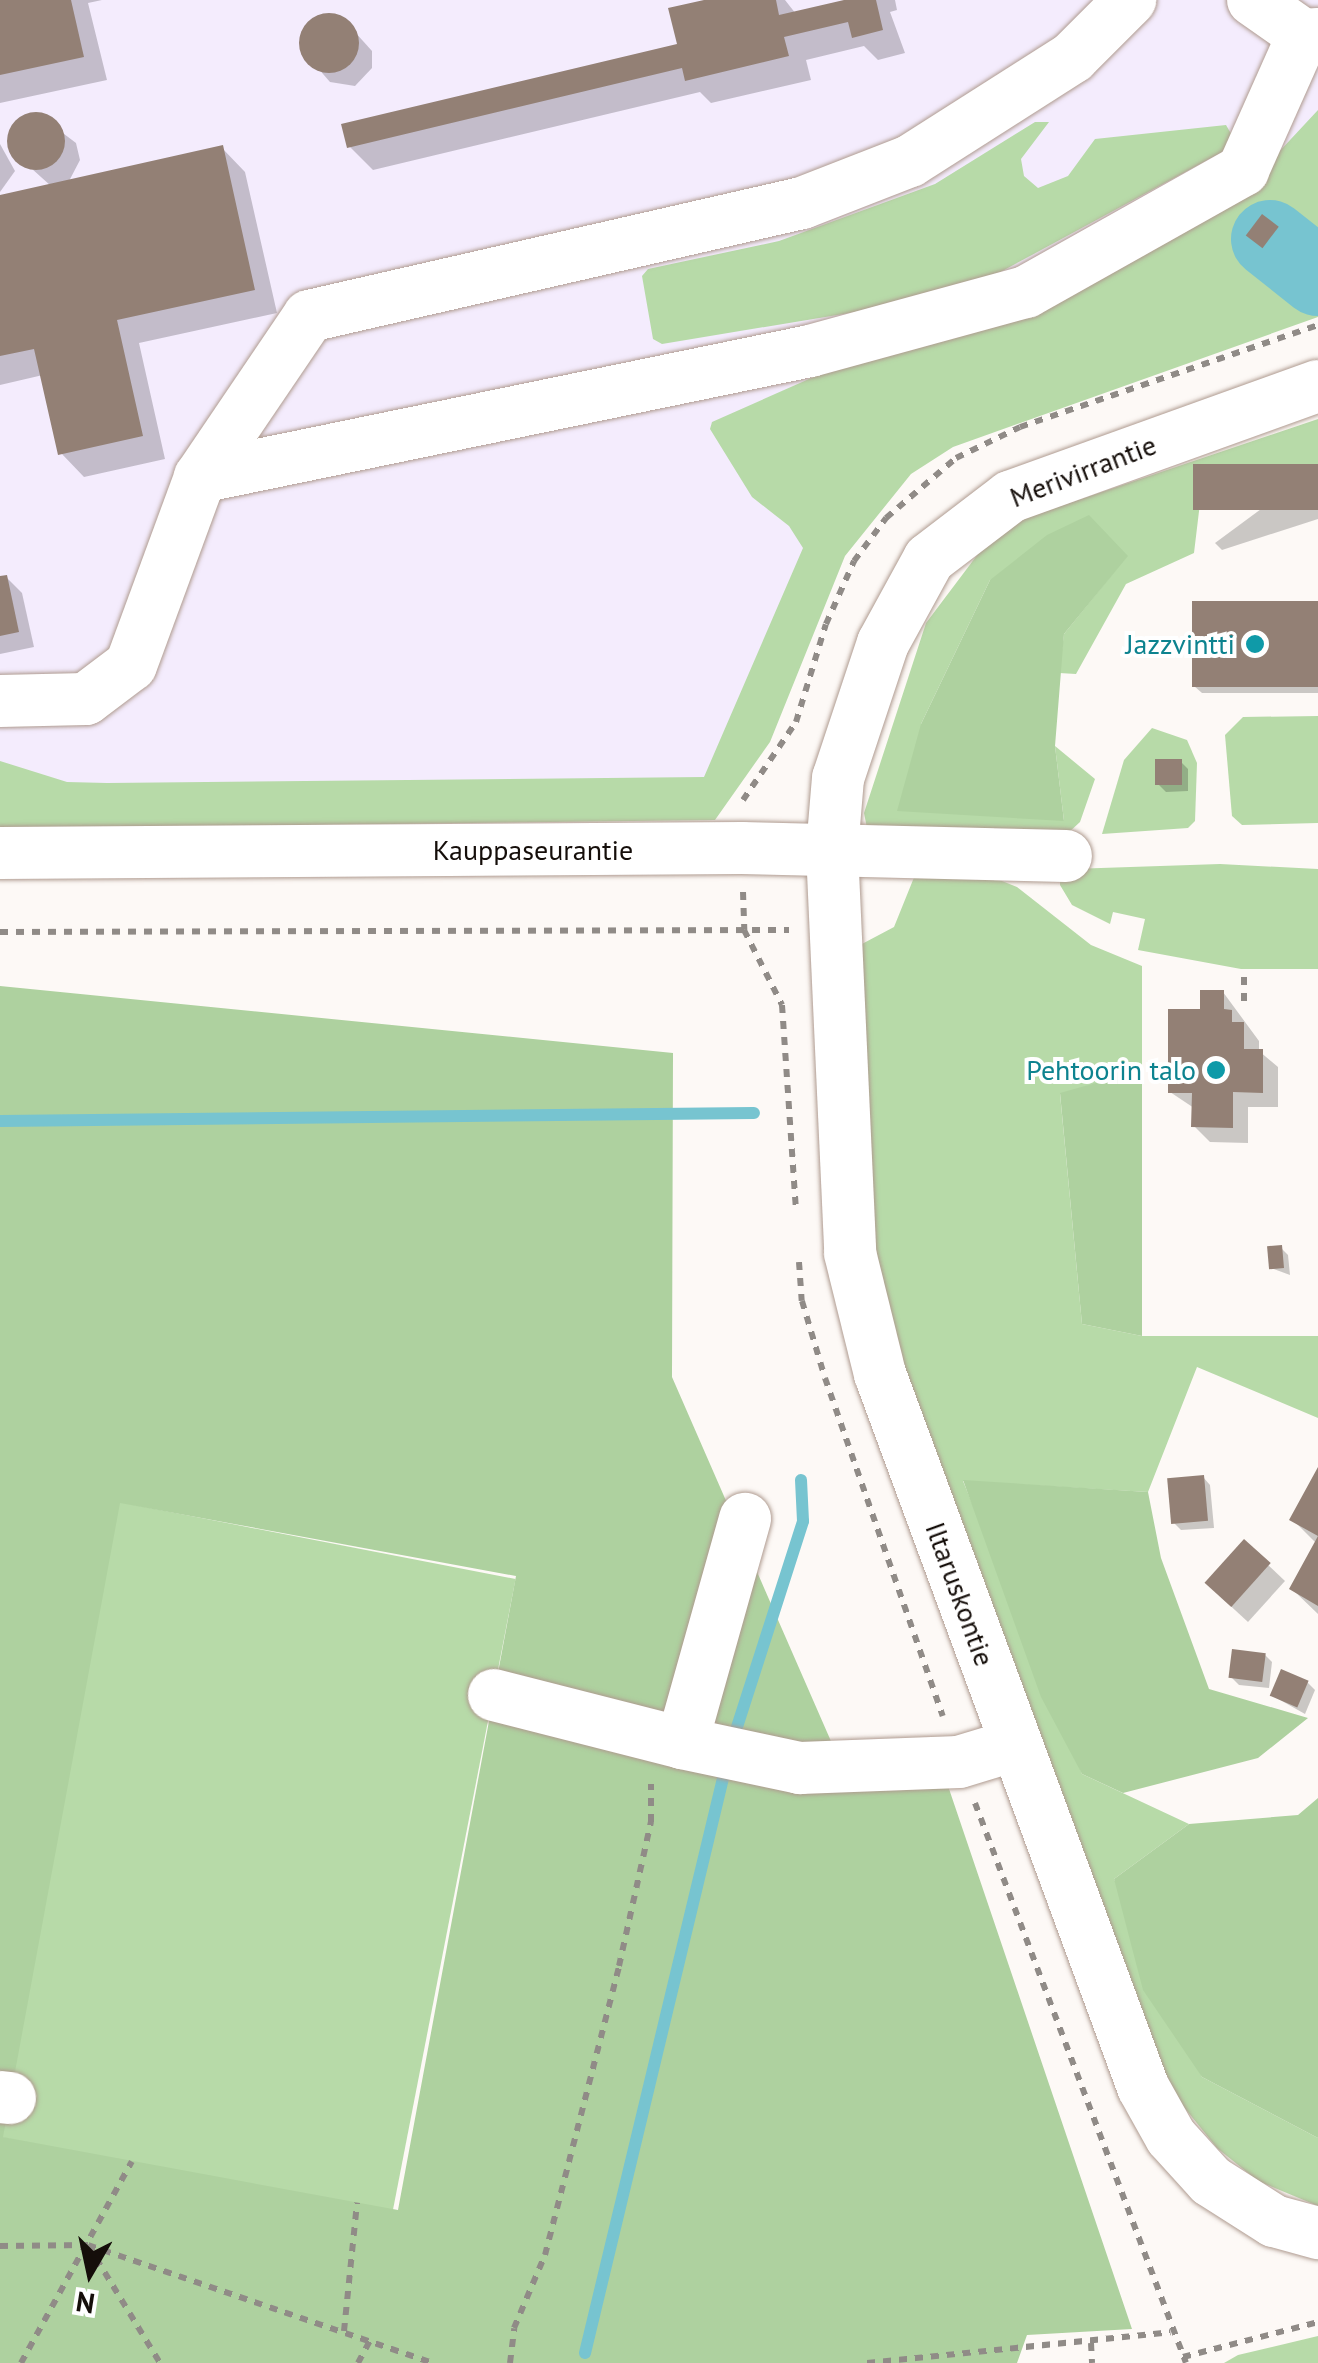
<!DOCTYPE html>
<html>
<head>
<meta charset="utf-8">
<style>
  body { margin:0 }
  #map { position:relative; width:1318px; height:2363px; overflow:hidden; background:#fdf9f6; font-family:"PT Sans",sans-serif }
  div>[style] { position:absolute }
  .industrial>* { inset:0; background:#f4ecfd }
  .green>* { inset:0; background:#b7daa8; transform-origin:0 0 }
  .forest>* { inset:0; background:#aed19f }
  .shadow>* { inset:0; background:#0003 }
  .stream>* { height:12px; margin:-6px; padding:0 6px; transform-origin:6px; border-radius:6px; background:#77c4d0 }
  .river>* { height:78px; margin:-39px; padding:0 39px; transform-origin:39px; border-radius:39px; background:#77c4d0 }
  .building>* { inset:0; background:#938075; transform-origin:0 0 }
  .round { border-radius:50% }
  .path>* { height:6px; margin-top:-3px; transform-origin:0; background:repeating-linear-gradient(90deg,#908b87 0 8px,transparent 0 16px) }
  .roads { filter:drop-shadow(0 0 2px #af9b90) drop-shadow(0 0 2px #af9b90) }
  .minor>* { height:52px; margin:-26px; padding:0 26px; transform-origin:26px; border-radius:26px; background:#fff }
  .dots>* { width:28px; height:28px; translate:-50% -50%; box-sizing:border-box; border:5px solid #fff; border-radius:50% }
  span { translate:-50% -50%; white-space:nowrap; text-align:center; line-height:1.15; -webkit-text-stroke:8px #fff; paint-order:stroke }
  .street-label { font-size:28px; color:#150e0a }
  .culture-label { font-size:28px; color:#0d838f }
  .right { translate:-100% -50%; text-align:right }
  .north { position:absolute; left:40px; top:2223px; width:100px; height:100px; -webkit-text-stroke:8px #fff; paint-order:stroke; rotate:189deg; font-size:28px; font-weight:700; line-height:40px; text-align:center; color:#150e0a }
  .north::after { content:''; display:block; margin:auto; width:35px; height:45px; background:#150e0a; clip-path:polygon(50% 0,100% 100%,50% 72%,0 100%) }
</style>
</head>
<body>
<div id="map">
  <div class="industrial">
    <i style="clip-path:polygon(0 0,1318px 0,1318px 185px,855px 444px,710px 791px,0 799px)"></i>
  </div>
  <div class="green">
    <i style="clip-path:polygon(1318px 110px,1318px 317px,953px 447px,911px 474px,845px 556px,770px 742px,715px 820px,0 829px,0 761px,67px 782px,107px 783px,704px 777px,803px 548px,789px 526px,752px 497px,710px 429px,712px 422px,1249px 184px)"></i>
    <i style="clip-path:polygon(1035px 122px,1049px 122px,1021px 159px,1024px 176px,1038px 188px,1068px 176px,1095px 139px,1226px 125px,1237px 144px,958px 295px,662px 344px,653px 339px,642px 276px,648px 269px,779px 241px,935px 184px)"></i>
    <i style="clip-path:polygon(1318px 419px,1318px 464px,1200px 503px,1194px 553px,1126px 584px,1076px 674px,1059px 673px,1064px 634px,1127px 556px,990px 580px,921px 724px,1064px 821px,1055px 746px,1095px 779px,1080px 822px,1066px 835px,867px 828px,864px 813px,926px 623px,981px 550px,1019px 520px)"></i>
    <i style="clip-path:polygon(1318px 716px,1318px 823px,1242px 825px,1232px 816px,1225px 735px,1243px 717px)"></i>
    <i style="clip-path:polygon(1152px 728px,1187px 740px,1197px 763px,1195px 821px,1188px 828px,1102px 834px,1124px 760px)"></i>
    <i style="clip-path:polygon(1220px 864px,1318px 869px,1318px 969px,1241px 969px,1138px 950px,1145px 919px,1113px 912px,1110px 924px,1072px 905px,1060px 885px,1060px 874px,1071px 869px)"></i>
    <i style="clip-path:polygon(915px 875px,992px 877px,1017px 887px,1091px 945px,1142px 966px,1142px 1070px,1060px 1094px,1082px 1324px,1142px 1336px,1318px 1336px,1318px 1418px,1197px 1367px,1148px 1492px,963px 1481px,1082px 1774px,1189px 1824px,1114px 1879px,1202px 2077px,1318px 2138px,1318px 2206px,1258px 2181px,1217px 2148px,1179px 2101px,1138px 2027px,877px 1308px,860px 945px,894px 927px)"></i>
    <i style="left:119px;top:1502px;width:404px;height:646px;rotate:11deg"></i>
    <i style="clip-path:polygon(1318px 2336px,1318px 2363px,1224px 2363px,1238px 2355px)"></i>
  </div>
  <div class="forest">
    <i style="clip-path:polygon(1089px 515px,1128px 556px,1064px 634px,1055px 746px,1064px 821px,897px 811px,921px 724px,990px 580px,1047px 535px)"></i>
    <i style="clip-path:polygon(evenodd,0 986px,673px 1053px,672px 1377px,851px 1787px,945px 1777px,1132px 2329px,1027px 2335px,1017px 2363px,0 2363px,0 986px,120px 1503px,516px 1576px,398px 2210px,3px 2137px,120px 1503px)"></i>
    <i style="clip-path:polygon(1142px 1070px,1142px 1336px,1082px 1324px,1060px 1093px)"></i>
    <i style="clip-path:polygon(963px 1480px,1148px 1492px,1161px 1558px,1209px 1689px,1308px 1718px,1258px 1758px,1123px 1793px,1082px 1774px,1041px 1697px)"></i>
    <i style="clip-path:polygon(1318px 1798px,1318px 2138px,1202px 2077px,1143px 1990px,1114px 1879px,1189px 1824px,1298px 1815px)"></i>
  </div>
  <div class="shadow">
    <i style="clip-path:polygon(0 0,102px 0,88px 3px,107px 80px,0 103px)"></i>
    <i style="clip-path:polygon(715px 0,785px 0,796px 14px,855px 0,895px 0,897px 10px,890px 12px,905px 53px,878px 60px,864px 46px,806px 60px,811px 80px,711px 103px,700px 92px,373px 170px,349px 146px,680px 46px)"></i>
    <i style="clip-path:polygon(322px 16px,345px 21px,372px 51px,372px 68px,355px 86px,330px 82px,303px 51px,303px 34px)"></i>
    <i style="clip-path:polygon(39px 115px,76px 143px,80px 160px,68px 183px,222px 148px,245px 172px,277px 313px,139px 343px,165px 459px,84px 477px,61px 453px,43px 375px,0 385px,0 198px,51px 186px,12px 151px,11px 134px,26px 116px)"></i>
    <i style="clip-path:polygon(0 144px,15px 171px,0 192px)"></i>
    <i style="clip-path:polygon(1277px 229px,1285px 236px,1272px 253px,1257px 243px)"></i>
    <i style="clip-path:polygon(1318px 467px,1318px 519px,1222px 550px,1215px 543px)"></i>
    <i style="clip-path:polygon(6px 577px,22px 593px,34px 647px,0 654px,0 579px)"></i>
    <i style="clip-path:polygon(1318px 604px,1318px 693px,1202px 693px,1194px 686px)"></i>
    <i style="clip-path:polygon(1181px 762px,1188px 769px,1188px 791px,1166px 792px,1158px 784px)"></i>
    <i style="clip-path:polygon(1223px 992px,1259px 1041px,1259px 1051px,1278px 1067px,1278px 1107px,1248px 1107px,1248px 1143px,1210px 1142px,1194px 1126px,1194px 1108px,1170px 1092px,1203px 1012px)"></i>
    <i style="clip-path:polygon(1281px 1248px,1288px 1255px,1290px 1275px,1271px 1268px)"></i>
    <i style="clip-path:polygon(1318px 1472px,1318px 1614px,1292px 1589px,1317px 1544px,1292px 1519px)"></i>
    <i style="clip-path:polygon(1203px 1477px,1210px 1485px,1214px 1528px,1181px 1530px,1174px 1523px)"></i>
    <i style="clip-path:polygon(1244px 1542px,1285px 1581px,1248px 1622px,1223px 1599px)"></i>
    <i style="clip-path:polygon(1265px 1655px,1272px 1662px,1269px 1688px,1239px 1685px,1231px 1677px)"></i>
    <i style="clip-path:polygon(1308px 1683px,1315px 1690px,1305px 1714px,1273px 1696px)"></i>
  </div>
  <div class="stream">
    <i style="left:0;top:1121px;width:754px;rotate:-0.61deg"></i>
    <i style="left:737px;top:1727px;width:216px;rotate:-72.2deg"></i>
    <i style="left:803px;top:1521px;width:41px;rotate:-92.8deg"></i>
    <i style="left:585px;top:2353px;width:600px;rotate:-76.5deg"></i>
  </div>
  <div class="river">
    <i style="left:1270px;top:239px;width:61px;rotate:38.4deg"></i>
  </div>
  <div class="building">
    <i style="clip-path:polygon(0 0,71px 0,84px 57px,0 75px)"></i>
    <i style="clip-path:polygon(704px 0,776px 0,779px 15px,844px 0,876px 0,883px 30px,852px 38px,848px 22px,784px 37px,789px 56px,685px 81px,682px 68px,347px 148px,341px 124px,677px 44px,668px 8px)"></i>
    <i class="round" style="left:299px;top:13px;width:60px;height:60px"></i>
    <i class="round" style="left:7px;top:112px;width:58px;height:58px"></i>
    <i style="clip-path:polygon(223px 145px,255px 290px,117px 320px,143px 436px,58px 455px,34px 349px,0 356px,0 195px)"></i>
    <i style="left:1262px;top:214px;width:21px;height:27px;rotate:37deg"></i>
    <i style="left:1318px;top:464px;width:46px;height:125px;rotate:90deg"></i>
    <i style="clip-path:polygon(7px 575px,19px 632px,0 636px,0 576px)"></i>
    <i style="left:1192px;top:601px;width:126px;height:86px"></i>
    <i style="left:1182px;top:759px;width:26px;height:27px;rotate:90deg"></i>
    <i style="clip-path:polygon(1200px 990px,1224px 990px,1224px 1009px,1232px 1010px,1232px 1022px,1244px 1022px,1244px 1049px,1263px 1049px,1263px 1093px,1233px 1092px,1233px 1128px,1191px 1127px,1192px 1093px,1168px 1093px,1168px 1009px,1200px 1009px)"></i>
    <i style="left:1282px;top:1245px;width:23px;height:15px;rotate:85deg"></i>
    <i style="clip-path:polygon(1318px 1467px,1318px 1606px,1289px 1589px,1318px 1536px,1289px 1520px)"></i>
    <i style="left:1204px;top:1475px;width:46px;height:37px;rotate:85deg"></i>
    <i style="left:1244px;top:1539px;width:36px;height:59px;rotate:42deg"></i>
    <i style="left:1232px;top:1649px;width:34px;height:29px;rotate:7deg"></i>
    <i style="left:1281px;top:1669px;width:30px;height:29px;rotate:23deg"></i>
  </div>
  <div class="path">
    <i style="left:743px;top:800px;width:94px;rotate:-55.8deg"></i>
    <i style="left:796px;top:722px;width:102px;rotate:-73deg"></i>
    <i style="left:826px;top:624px;width:69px;rotate:-66deg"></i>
    <i style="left:854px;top:561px;width:54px;rotate:-53.3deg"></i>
    <i style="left:886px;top:518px;width:92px;rotate:-40.6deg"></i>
    <i style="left:956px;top:458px;width:71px;rotate:-25.8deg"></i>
    <i style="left:1020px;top:427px;width:315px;rotate:-18.9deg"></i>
    <i style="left:743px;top:892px;width:38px;rotate:88deg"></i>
    <i style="left:744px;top:930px;width:84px;rotate:63.1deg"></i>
    <i style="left:782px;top:1005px;width:205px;rotate:86.1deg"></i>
    <i style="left:0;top:932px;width:789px;rotate:-0.15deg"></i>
    <i style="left:1244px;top:977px;width:28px;rotate:90deg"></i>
    <i style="left:799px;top:1262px;width:39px;rotate:86deg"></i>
    <i style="left:802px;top:1301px;width:80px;rotate:73.4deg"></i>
    <i style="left:825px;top:1378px;width:358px;rotate:70.8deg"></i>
    <i style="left:975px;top:1803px;width:598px;rotate:69.35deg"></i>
    <i style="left:88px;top:2245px;width:138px;rotate:58.6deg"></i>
    <i style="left:0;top:2246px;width:88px;rotate:-0.7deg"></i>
    <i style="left:88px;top:2245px;width:364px;rotate:18.9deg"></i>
    <i style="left:344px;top:2331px;width:129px;rotate:-84.2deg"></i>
    <i style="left:1091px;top:2343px;width:20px;rotate:87deg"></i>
    <i style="left:1183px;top:2357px;width:139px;rotate:-14.5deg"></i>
    <i style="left:21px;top:2363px;width:230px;rotate:-61.2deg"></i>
    <i style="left:358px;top:2363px;width:26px;rotate:-62deg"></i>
    <i style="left:510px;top:2363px;width:35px;rotate:-83deg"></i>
    <i style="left:514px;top:2328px;width:79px;rotate:-67deg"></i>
    <i style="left:545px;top:2255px;width:298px;rotate:-75.6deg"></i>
    <i style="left:619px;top:1966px;width:148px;rotate:-77.5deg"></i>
    <i style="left:651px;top:1822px;width:38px;rotate:-90deg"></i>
    <i style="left:867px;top:2363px;width:305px;rotate:-5.8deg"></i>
  </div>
  <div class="roads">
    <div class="minor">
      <i style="left:1253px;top:0;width:61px;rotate:35deg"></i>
      <i style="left:1303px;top:35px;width:15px;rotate:-4deg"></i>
      <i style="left:1318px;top:386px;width:327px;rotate:160.2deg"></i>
      <i style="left:1010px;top:497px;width:102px;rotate:142.6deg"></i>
      <i style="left:929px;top:559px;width:96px;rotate:118.7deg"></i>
      <i style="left:883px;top:643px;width:142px;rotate:108.4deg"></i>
      <i style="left:838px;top:778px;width:72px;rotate:94.8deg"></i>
      <i style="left:832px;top:850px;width:403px;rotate:87.4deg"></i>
      <i style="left:850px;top:1253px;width:125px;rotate:76.1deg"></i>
      <i style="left:880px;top:1374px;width:760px;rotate:69.75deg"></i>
      <i style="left:1143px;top:2087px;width:57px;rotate:60.8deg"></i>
      <i style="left:1171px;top:2137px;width:59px;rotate:47.7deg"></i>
      <i style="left:1211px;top:2181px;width:75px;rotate:32.4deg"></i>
      <i style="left:1274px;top:2221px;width:46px;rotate:15.3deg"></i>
      <i style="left:200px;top:477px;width:194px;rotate:-55.9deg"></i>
      <i style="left:309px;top:316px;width:506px;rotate:-12.91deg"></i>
      <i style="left:802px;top:203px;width:116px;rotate:-21.3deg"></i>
      <i style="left:910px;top:161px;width:193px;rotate:-32.5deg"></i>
      <i style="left:1073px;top:57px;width:81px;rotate:-45deg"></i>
      <i style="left:0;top:701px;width:86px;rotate:-1.3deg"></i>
      <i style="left:86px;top:699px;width:56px;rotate:-37.1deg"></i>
      <i style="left:131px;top:665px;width:200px;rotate:-69.8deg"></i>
      <i style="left:200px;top:477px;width:623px;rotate:-11.67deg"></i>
      <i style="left:810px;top:351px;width:224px;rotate:-15.3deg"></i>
      <i style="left:1026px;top:292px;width:249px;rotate:-29.3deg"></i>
      <i style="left:1243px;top:170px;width:148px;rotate:-66deg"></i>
      <i style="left:0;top:853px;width:742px;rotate:-0.39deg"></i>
      <i style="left:742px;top:848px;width:324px;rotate:1.4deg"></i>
      <i style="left:494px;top:1695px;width:194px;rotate:14.3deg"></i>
      <i style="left:682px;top:1743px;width:233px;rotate:-74.3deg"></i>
      <i style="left:682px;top:1743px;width:121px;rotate:12deg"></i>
      <i style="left:800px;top:1768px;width:159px;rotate:-2.2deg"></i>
      <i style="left:959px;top:1762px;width:59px;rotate:-16.9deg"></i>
      <i style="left:0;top:2097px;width:10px;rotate:6deg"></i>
    </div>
  </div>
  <div class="dots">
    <i style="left:1255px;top:644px;background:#0f9aa8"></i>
    <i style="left:1216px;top:1070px;background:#0f9aa8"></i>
  </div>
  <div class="street-label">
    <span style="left:1083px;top:471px;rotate:-21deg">Merivirrantie</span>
    <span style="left:533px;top:850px">Kauppaseurantie</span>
    <span style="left:960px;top:1594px;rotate:70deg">Iltaruskontie</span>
  </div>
  <div class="culture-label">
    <span class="right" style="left:1235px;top:644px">Jazzvintti</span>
    <span class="right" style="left:1196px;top:1070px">Pehtoorin talo</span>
  </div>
  <div class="north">N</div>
</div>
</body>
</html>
